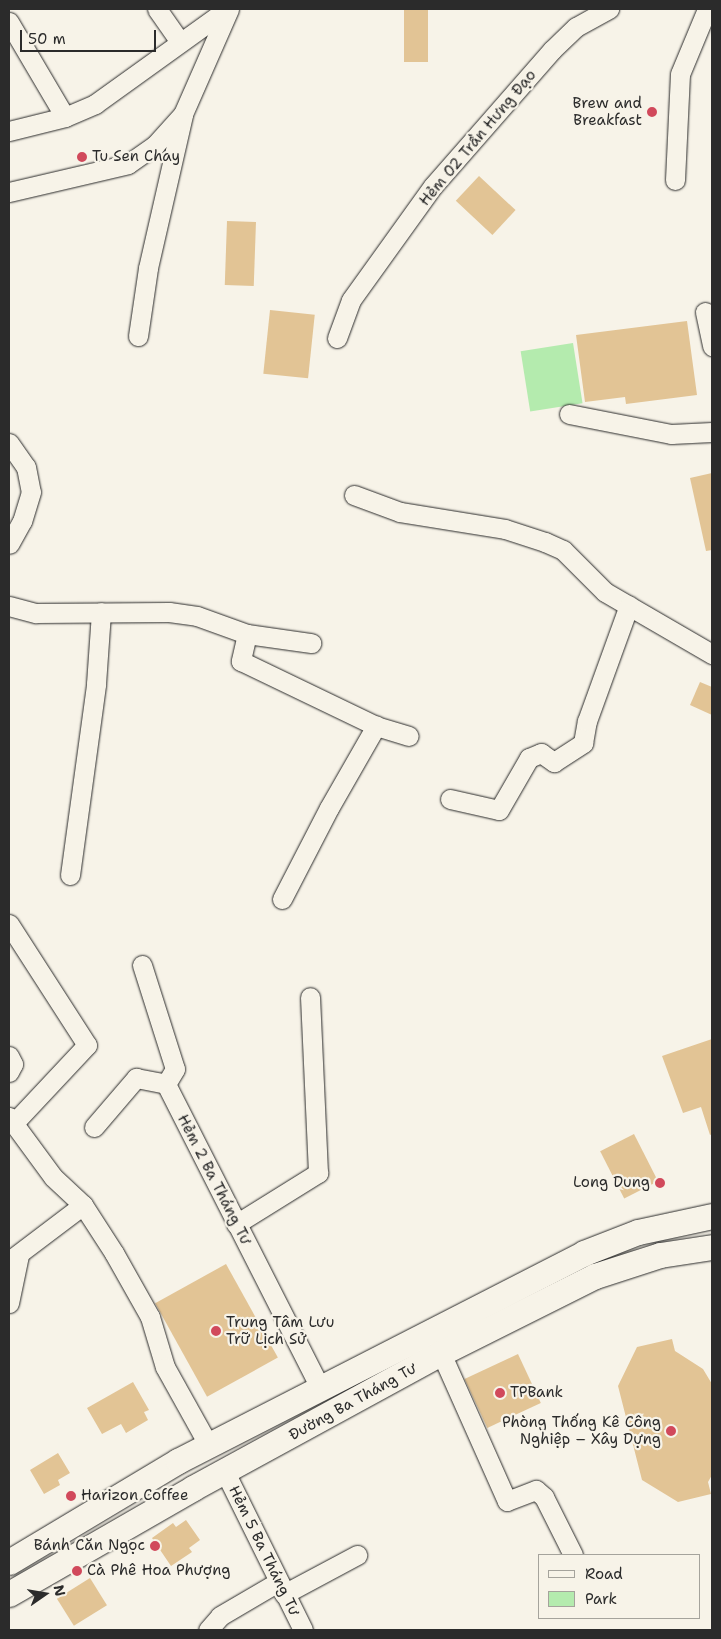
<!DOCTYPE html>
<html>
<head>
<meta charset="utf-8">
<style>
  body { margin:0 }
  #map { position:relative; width:721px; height:1639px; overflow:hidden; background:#f7f3e8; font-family:"Shantell Sans",sans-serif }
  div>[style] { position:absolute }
  .green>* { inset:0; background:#b4ebae; transform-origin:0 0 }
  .building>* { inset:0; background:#e2c495; transform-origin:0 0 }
  .roads { filter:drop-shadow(0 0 1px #2b2b2b) drop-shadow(0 0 1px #2b2b2b) }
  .minor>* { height:19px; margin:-9.5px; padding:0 9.5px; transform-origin:9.5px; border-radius:9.5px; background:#f7f3e8 }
  .major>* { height:25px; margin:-12.5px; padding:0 12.5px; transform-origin:12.5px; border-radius:12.5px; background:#f7f3e8 }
  .dots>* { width:14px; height:14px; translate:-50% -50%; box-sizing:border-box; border:2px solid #f7f3e8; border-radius:50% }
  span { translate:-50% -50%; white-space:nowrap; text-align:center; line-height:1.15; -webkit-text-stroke:4.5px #f7f3e8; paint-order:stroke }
  .poi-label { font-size:15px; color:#2b2b2b }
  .right { translate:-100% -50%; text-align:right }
  .left { translate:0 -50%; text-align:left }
  .street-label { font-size:15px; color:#2b2b2b }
  .frame { position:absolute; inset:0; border:10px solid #2b2b2b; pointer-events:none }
  .legend { position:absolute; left:538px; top:1554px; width:162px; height:65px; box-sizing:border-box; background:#f7f3e8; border:1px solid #a5a39c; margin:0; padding:6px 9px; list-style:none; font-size:15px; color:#2b2b2b }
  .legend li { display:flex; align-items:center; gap:10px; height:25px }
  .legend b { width:25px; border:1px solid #a5a39c }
  .north { position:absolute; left:20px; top:1569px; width:50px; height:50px; -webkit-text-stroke:4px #f7f3e8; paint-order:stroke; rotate:77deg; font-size:14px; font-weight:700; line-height:20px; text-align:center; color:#2b2b2b }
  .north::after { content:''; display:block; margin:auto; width:18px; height:22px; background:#2b2b2b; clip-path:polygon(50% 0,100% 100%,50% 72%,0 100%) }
  .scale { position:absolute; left:20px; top:30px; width:136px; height:22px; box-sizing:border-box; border:2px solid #2b2b2b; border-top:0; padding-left:6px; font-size:15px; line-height:18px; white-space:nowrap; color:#2b2b2b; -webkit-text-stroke:4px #f7f3e8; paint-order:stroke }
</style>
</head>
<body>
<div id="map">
  <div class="green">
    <i style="left:573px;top:343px;width:61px;height:53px;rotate:81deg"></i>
  </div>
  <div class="building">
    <i style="left:404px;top:9px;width:24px;height:53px"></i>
    <i style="left:479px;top:176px;width:50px;height:34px;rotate:43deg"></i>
    <i style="left:227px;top:221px;width:29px;height:64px;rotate:2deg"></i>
    <i style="left:270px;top:310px;width:45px;height:64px;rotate:6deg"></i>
    <i style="clip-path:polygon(687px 321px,697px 395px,626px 404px,625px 397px,585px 402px,576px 335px)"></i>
    <i style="clip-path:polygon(712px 473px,712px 550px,706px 551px,690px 478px)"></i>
    <i style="clip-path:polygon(700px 682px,712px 687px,712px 715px,690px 705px)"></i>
    <i style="clip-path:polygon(712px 1039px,712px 1134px,710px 1135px,701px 1107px,683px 1113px,662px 1056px)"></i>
    <i style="left:634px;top:1134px;width:53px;height:38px;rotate:63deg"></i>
    <i style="left:226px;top:1264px;width:107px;height:81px;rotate:61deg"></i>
    <i style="clip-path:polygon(672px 1339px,675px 1351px,703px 1369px,712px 1384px,712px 1475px,708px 1482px,711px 1494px,678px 1502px,642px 1480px,618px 1386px,637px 1347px)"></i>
    <i style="left:518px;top:1354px;width:54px;height:59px;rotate:65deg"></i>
    <i style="clip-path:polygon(133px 1382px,149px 1410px,144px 1412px,148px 1420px,126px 1433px,121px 1424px,102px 1434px,87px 1408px)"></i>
    <i style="clip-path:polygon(58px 1453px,70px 1473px,58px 1480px,60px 1485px,44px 1494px,30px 1470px)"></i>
    <i style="clip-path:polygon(186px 1520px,200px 1540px,189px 1548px,192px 1552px,171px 1566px,152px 1538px,173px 1523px,176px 1527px)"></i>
    <i style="left:90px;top:1578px;width:32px;height:39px;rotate:58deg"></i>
  </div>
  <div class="roads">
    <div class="minor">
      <i style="left:157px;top:9px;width:39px;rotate:55deg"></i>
      <i style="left:9px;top:22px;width:110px;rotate:59.5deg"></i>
      <i style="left:9px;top:131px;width:58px;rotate:-14deg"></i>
      <i style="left:65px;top:117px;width:33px;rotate:-23deg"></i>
      <i style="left:95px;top:104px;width:163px;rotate:-35.7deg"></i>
      <i style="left:675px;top:180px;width:106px;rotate:-87.3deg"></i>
      <i style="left:680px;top:74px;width:70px;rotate:-67.4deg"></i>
      <i style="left:9px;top:192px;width:122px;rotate:-13.2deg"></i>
      <i style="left:128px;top:164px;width:33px;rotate:-35deg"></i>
      <i style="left:155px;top:145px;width:42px;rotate:-47.9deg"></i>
      <i style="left:183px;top:114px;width:115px;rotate:-66.3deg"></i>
      <i style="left:705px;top:312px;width:35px;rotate:78deg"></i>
      <i style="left:138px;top:336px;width:69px;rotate:-81.6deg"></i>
      <i style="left:148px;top:268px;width:157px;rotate:-77.1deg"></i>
      <i style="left:337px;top:338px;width:40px;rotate:-69.8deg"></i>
      <i style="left:351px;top:300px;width:140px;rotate:-54.3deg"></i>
      <i style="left:433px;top:186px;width:181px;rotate:-48.8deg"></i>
      <i style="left:552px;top:50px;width:33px;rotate:-44deg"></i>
      <i style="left:576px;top:27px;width:38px;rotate:-29deg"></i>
      <i style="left:569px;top:414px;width:104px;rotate:11.1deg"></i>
      <i style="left:671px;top:434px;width:41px;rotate:-2.8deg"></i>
      <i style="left:9px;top:443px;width:29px;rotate:55deg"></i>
      <i style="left:26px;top:467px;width:25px;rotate:79deg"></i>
      <i style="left:31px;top:492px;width:30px;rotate:107deg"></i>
      <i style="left:22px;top:521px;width:26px;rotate:119deg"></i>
      <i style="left:354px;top:495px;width:49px;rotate:20.3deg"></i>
      <i style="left:400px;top:512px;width:106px;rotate:9.2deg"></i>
      <i style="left:505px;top:529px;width:42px;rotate:18deg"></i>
      <i style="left:545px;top:542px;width:20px;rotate:24deg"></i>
      <i style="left:563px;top:550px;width:59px;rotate:45deg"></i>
      <i style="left:605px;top:592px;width:124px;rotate:30.1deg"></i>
      <i style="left:9px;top:606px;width:28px;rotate:15deg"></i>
      <i style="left:36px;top:613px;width:133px;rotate:-0.4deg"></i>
      <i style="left:169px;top:612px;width:28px;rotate:8deg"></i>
      <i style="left:197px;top:616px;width:53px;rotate:19.8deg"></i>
      <i style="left:247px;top:634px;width:28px;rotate:103deg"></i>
      <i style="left:241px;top:661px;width:150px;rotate:25.7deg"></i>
      <i style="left:376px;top:726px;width:34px;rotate:17deg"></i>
      <i style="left:247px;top:634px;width:65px;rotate:8deg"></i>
      <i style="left:450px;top:799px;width:50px;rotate:12.7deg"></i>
      <i style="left:499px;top:810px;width:60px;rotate:-60deg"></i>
      <i style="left:529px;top:758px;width:13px;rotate:-23deg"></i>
      <i style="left:541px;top:753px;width:16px;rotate:35deg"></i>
      <i style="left:554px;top:762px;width:35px;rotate:-33deg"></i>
      <i style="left:583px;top:743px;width:22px;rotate:-80deg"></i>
      <i style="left:587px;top:721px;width:123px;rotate:-70.1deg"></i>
      <i style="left:70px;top:875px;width:193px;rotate:-82.2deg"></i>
      <i style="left:96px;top:684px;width:72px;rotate:-86deg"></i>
      <i style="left:282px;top:899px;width:102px;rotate:-62.7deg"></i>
      <i style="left:329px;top:808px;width:95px;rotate:-60.2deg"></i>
      <i style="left:9px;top:924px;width:144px;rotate:57.2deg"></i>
      <i style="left:87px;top:1045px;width:108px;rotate:133.1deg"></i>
      <i style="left:142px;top:965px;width:109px;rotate:72.4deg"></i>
      <i style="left:175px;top:1069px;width:17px;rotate:121deg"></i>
      <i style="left:166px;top:1084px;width:343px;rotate:63.1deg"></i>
      <i style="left:9px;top:1056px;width:9px;rotate:63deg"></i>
      <i style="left:13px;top:1064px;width:9px;rotate:117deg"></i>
      <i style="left:9px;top:1117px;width:74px;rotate:53.7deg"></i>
      <i style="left:53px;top:1177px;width:41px;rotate:43deg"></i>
      <i style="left:83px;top:1205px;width:57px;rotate:57.1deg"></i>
      <i style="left:114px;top:1253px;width:73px;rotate:60.6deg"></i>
      <i style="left:150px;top:1317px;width:52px;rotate:73.3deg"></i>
      <i style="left:165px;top:1367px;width:90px;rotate:60.9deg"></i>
      <i style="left:94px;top:1127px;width:65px;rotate:-49.4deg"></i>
      <i style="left:136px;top:1078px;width:31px;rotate:11deg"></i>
      <i style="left:236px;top:1224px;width:97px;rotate:-31.9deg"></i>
      <i style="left:318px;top:1173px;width:176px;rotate:-92.6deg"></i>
      <i style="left:9px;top:1261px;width:93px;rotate:-37.1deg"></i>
      <i style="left:9px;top:1303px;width:49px;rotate:-78.2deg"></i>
      <i style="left:441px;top:1353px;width:162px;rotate:66deg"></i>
      <i style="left:507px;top:1501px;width:31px;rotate:-21deg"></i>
      <i style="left:536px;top:1490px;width:11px;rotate:41deg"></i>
      <i style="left:544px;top:1497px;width:65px;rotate:63.4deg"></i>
      <i style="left:225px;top:1472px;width:176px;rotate:63.7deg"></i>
      <i style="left:284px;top:1594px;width:83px;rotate:-28.1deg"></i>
      <i style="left:208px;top:1630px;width:18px;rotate:-49deg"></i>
      <i style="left:220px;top:1616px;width:67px;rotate:-30.4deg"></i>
    </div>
    <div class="major">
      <i style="left:9px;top:1562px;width:197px;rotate:-30.9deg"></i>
      <i style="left:178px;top:1461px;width:456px;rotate:-27.1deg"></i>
      <i style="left:584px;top:1253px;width:58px;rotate:-21.3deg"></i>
      <i style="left:638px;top:1232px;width:76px;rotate:-12.2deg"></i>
      <i style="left:9px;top:1594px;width:212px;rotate:-29.9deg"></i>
      <i style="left:193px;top:1488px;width:282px;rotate:-28.6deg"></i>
      <i style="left:441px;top:1353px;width:172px;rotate:-26.6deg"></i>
      <i style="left:595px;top:1276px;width:68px;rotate:-17.9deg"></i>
      <i style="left:660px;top:1255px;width:53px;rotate:-8.7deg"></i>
    </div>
  </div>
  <div class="dots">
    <i style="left:652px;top:112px;background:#d1495b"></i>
    <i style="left:82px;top:157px;background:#d1495b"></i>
    <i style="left:660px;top:1183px;background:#d1495b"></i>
    <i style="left:216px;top:1331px;background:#d1495b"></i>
    <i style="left:500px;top:1393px;background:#d1495b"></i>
    <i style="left:671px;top:1431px;background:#d1495b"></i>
    <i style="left:71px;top:1496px;background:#d1495b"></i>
    <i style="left:155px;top:1546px;background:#d1495b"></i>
    <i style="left:77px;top:1571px;background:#d1495b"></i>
  </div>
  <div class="poi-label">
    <span class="right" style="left:642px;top:112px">Brew and<br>Breakfast</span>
    <span class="left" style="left:92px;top:157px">Tu Sen Chay</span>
    <span class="right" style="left:650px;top:1183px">Long Dung</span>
    <span class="left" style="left:226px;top:1331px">Trung Tâm Lưu<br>Trữ Lịch Sử</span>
    <span class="left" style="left:510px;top:1393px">TPBank</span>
    <span class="right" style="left:661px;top:1431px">Phòng Thống Kê Công<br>Nghiệp – Xây Dựng</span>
    <span class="left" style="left:81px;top:1496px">Harizon Coffee</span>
    <span class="right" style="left:145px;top:1546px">Bánh Căn Ngọc</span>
    <span class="left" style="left:87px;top:1571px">Cà Phê Hoa Phượng</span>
  </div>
  <div class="street-label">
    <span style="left:478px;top:138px;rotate:-50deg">Hẻm 02 Trần Hưng Đạo</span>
    <span style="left:214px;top:1180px;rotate:63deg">Hẻm 2 Ba Tháng Tư</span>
    <span style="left:353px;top:1402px;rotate:-29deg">Đường Ba Tháng Tư</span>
    <span style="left:264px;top:1551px;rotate:64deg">Hẻm 5 Ba Tháng Tư</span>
  </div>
  <div class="frame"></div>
  <ul class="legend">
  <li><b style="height:6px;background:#f7f3e8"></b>Road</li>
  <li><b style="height:14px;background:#b4ebae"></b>Park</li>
  </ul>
  <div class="north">N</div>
  <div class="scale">50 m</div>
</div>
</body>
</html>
